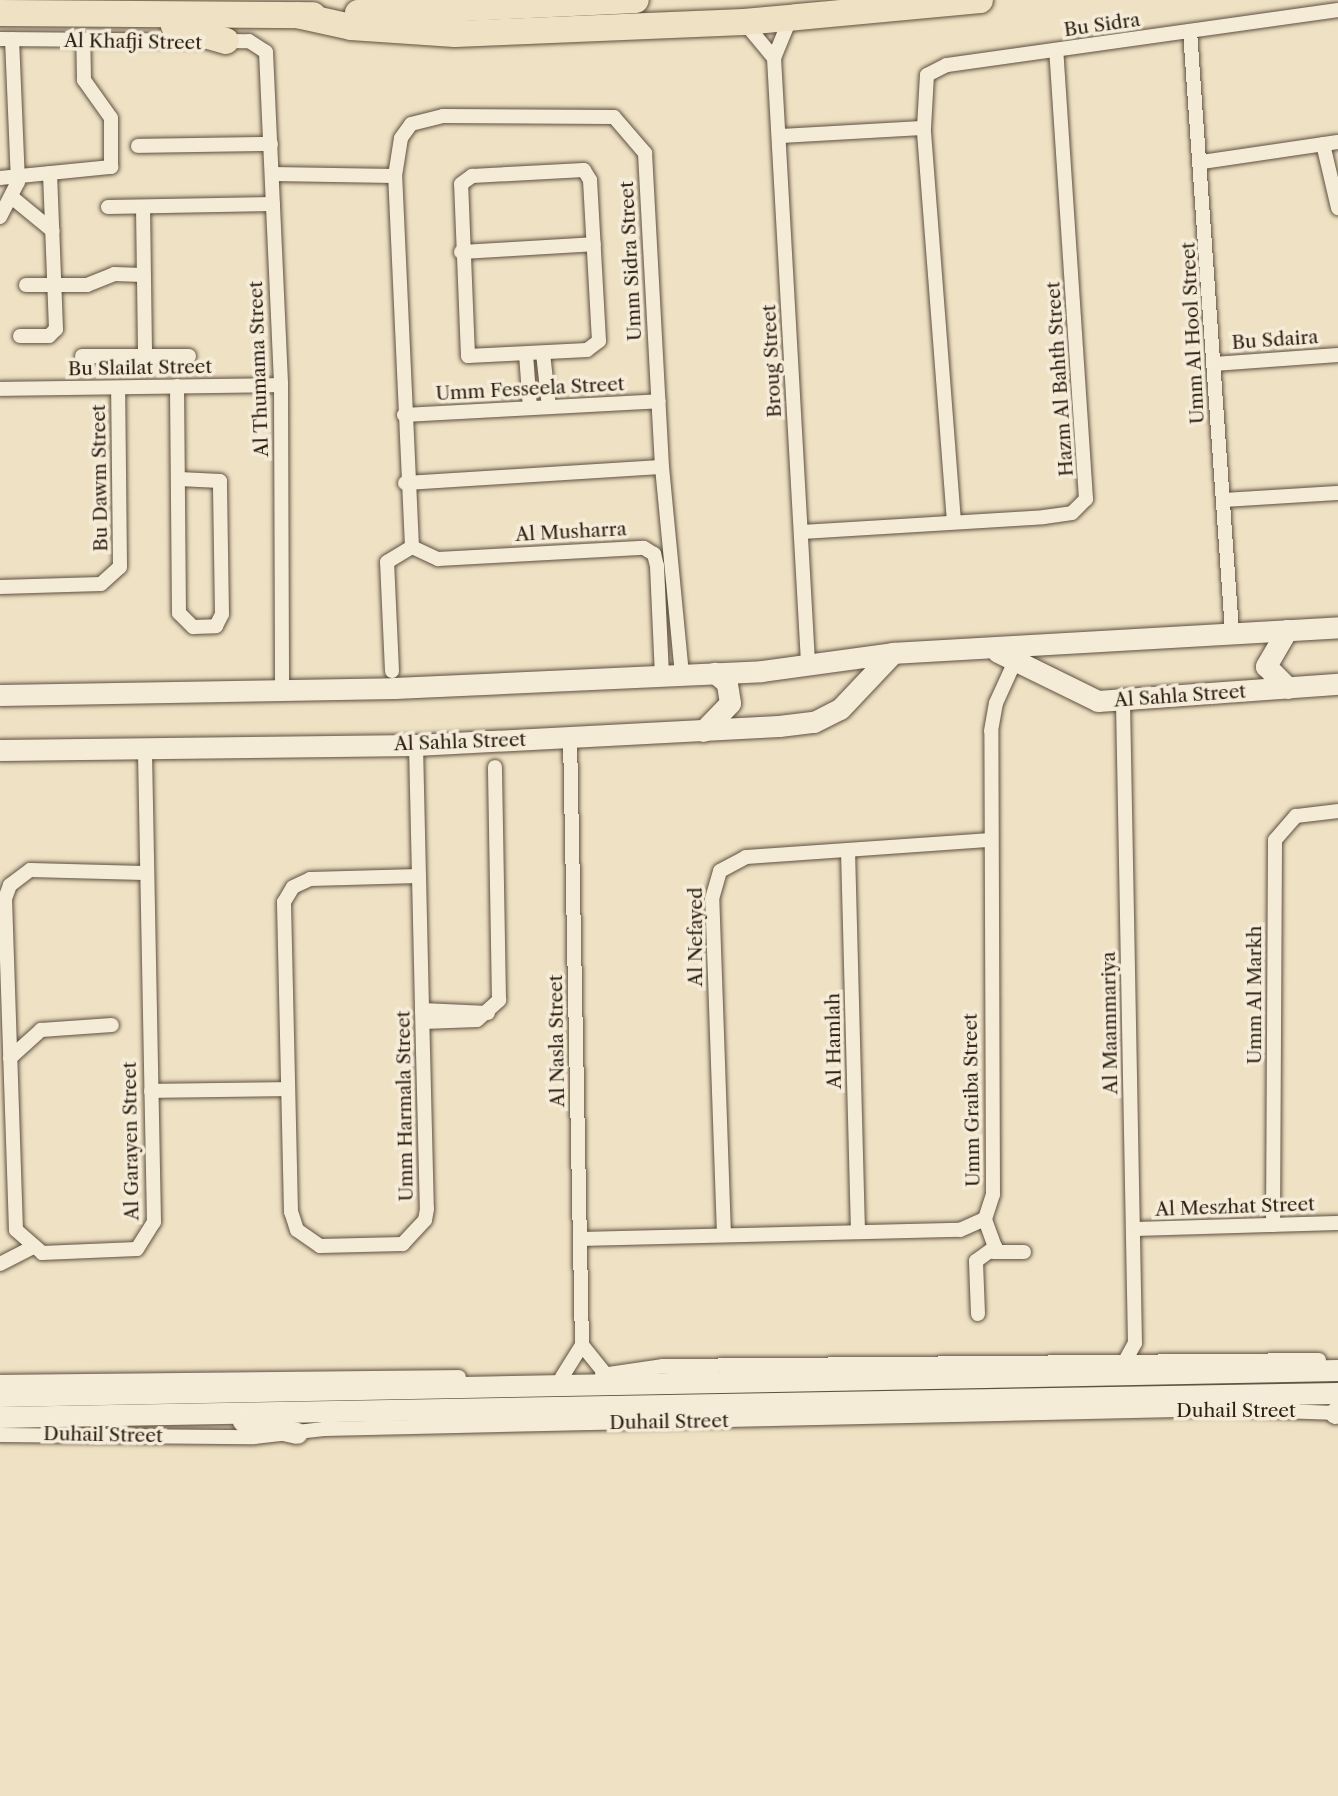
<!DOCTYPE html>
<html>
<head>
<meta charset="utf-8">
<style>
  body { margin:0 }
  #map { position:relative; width:1338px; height:1796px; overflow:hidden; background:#efe1c3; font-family:"Libre Caslon Text",serif }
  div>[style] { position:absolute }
  .roads { filter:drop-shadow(0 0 2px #5e5040) drop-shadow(0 0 2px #5e5040) }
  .street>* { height:14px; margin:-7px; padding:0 7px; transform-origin:7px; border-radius:7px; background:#f5ecd8 }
  .secondary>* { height:21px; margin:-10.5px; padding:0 10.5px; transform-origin:10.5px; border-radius:10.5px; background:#f5ecd8 }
  .highway>* { height:26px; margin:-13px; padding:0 13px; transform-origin:13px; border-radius:13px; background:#efe1c3 }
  span { translate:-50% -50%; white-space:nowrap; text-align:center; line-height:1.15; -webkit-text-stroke:7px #f5ecd8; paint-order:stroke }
  .street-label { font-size:19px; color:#2d1f14 }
</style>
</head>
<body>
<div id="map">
  <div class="roads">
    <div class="street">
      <i style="left:790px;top:19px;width:42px;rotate:112.3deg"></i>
      <i style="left:774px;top:58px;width:605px;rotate:86.78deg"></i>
      <i style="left:744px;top:22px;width:47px;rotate:50.2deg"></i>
      <i style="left:1190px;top:31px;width:602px;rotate:86deg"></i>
      <i style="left:0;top:39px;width:249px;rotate:0.5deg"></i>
      <i style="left:249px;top:41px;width:20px;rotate:33deg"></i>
      <i style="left:266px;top:52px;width:333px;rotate:87.4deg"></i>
      <i style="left:281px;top:385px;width:305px;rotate:89.8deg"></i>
      <i style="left:779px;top:136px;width:145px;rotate:-3.2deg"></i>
      <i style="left:1323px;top:144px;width:66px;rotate:76.8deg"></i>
      <i style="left:138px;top:146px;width:133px;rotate:-0.9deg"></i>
      <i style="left:1202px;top:162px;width:137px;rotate:-8.4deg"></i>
      <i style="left:584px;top:170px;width:12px;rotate:59deg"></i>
      <i style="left:590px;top:180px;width:161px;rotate:86.8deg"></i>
      <i style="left:599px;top:341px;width:15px;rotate:143deg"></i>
      <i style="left:587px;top:350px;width:119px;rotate:177.1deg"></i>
      <i style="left:468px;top:356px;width:172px;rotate:-92.3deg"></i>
      <i style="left:461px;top:184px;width:14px;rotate:-36deg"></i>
      <i style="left:472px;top:176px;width:112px;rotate:-3.1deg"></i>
      <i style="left:272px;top:174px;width:123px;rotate:0.9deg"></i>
      <i style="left:0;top:178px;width:112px;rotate:-5.7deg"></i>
      <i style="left:111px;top:167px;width:49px;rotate:-90deg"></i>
      <i style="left:111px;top:118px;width:47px;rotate:-125.4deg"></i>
      <i style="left:84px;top:80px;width:39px;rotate:-91deg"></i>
      <i style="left:14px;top:199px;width:50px;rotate:39.4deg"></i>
      <i style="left:108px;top:207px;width:165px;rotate:-1deg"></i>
      <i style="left:143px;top:207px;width:149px;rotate:89.2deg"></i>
      <i style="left:0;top:217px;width:39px;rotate:-63deg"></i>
      <i style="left:18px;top:182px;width:143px;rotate:-92.4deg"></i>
      <i style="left:461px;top:252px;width:133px;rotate:-3.4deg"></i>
      <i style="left:26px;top:285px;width:61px"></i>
      <i style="left:87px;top:285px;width:29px;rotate:-22deg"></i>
      <i style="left:114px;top:274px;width:29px;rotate:2deg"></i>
      <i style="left:20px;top:336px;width:29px"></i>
      <i style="left:49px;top:336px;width:10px;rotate:-45deg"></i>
      <i style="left:56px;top:329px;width:156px;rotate:-92.2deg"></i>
      <i style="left:543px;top:353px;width:54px;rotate:83.7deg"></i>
      <i style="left:526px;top:354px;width:54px;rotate:85.8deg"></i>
      <i style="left:82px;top:356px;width:107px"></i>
      <i style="left:1214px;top:364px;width:124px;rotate:-4.2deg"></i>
      <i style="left:177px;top:386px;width:227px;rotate:89.5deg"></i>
      <i style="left:179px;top:613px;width:20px;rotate:45deg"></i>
      <i style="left:193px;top:627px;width:23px;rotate:-2deg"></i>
      <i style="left:216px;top:626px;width:13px;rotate:-63deg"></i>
      <i style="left:222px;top:614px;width:133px;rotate:-90.9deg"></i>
      <i style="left:220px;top:481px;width:41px;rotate:-177.2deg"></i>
      <i style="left:0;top:389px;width:281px;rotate:-0.8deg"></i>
      <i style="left:404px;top:415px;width:255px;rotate:-3.1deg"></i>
      <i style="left:405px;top:483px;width:257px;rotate:-3.6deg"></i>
      <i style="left:1223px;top:500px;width:115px;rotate:-3.5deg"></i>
      <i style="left:954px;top:522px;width:395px;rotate:-94.4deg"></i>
      <i style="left:924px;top:128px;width:53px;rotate:-86.8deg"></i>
      <i style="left:927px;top:75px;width:22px;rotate:-27deg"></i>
      <i style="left:947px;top:65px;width:395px;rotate:-8deg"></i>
      <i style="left:802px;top:532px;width:242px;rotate:-3.5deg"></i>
      <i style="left:1044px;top:517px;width:28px;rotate:-8deg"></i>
      <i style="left:1072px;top:513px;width:20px;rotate:-45deg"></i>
      <i style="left:1086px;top:499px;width:449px;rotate:-93.8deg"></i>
      <i style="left:412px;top:547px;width:371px;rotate:-92.6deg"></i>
      <i style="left:395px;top:176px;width:38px;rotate:-81deg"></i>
      <i style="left:401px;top:138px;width:17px;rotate:-54deg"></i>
      <i style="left:411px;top:124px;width:33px;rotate:-14deg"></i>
      <i style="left:443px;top:116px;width:171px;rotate:0.3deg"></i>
      <i style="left:614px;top:117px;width:48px;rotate:49.3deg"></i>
      <i style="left:645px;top:153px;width:314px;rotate:86.9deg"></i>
      <i style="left:662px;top:467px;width:209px;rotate:84.5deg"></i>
      <i style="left:412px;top:547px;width:29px;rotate:25deg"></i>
      <i style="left:438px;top:559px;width:206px;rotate:-3.1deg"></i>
      <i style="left:644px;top:548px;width:12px;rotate:31deg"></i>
      <i style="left:654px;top:554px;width:12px;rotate:76deg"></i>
      <i style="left:657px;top:566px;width:110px;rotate:87.4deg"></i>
      <i style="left:0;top:587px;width:101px;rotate:-1.7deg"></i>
      <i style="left:101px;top:584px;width:25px;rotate:-42deg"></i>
      <i style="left:120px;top:567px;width:179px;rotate:-90.6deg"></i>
      <i style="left:392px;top:671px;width:109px;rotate:-92.6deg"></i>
      <i style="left:387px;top:562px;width:29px;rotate:-31deg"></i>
      <i style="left:1123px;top:702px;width:641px;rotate:88.93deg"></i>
      <i style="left:1135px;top:1343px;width:21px;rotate:119deg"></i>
      <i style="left:416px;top:745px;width:131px;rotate:88.7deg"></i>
      <i style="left:419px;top:876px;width:134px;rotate:88.7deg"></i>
      <i style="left:422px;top:1010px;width:199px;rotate:88.6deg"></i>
      <i style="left:427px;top:1209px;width:11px;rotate:100deg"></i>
      <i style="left:425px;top:1220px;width:33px;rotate:133deg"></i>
      <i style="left:403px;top:1244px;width:83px;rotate:178.6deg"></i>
      <i style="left:320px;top:1246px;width:28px;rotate:-145deg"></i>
      <i style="left:297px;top:1230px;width:19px;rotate:-108deg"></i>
      <i style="left:291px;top:1212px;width:310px;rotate:-91.3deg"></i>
      <i style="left:284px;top:902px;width:17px;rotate:-59deg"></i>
      <i style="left:293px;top:887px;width:19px;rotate:-25deg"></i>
      <i style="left:310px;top:879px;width:109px;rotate:-1.6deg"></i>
      <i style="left:848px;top:850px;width:382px;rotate:88.5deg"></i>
      <i style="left:144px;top:873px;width:114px;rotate:-178.5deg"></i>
      <i style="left:30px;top:870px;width:25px;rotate:143deg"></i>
      <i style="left:10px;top:885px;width:15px;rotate:110deg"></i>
      <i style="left:5px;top:899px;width:331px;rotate:88.1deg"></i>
      <i style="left:16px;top:1230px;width:35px;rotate:41deg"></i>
      <i style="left:42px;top:1253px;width:95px;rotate:-2.4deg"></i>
      <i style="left:137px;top:1249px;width:32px;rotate:-58deg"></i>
      <i style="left:154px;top:1222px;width:473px;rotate:-91.1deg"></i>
      <i style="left:422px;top:1010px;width:66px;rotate:2.6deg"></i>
      <i style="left:423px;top:1022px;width:54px;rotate:-2.1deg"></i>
      <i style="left:477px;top:1020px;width:30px;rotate:-42deg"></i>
      <i style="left:499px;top:1000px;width:233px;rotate:-91deg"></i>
      <i style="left:10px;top:1058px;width:42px;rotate:-42.1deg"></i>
      <i style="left:41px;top:1030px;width:71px;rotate:-4deg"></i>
      <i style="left:151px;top:1091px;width:136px;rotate:-0.8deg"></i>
      <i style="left:1273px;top:1225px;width:385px;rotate:-89.7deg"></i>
      <i style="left:1275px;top:840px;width:32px;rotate:-49deg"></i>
      <i style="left:1296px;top:816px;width:42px;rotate:-6.8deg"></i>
      <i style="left:1134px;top:1229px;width:204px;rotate:-1.7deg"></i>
      <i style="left:724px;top:1235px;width:336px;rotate:-92deg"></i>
      <i style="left:712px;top:899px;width:29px;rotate:-74deg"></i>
      <i style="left:720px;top:871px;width:30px;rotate:-28deg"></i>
      <i style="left:746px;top:857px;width:242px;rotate:-4deg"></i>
      <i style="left:580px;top:1239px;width:380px;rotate:-1.4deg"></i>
      <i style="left:960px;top:1230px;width:27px;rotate:-24deg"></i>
      <i style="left:985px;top:1219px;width:26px;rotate:-72deg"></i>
      <i style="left:993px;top:1194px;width:463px;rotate:-90.2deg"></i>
      <i style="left:991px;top:731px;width:28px;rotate:-80deg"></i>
      <i style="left:996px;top:703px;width:48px;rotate:-65.6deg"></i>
      <i style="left:993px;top:1252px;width:31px"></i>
      <i style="left:0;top:1264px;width:35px;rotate:-27deg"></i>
      <i style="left:978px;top:1314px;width:53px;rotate:-92.2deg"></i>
      <i style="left:976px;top:1261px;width:24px;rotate:-36deg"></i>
      <i style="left:995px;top:1247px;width:30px;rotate:-110deg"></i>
      <i style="left:582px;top:1345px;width:38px;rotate:51deg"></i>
      <i style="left:602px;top:1375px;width:62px;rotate:-8.4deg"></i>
      <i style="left:663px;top:1366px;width:656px;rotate:-0.52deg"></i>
      <i style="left:562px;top:1377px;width:38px;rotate:-58deg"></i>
      <i style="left:582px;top:1345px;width:607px;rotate:-91.13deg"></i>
      <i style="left:0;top:1382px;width:459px;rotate:-0.6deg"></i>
      <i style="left:0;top:1435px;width:254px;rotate:0.5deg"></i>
      <i style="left:254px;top:1437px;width:70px;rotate:-6.5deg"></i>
      <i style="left:324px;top:1429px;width:898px;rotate:-1.28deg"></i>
      <i style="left:1222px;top:1409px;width:116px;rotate:2deg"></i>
    </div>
    <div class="secondary">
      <i style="left:1287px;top:630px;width:42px;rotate:120.3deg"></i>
      <i style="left:1266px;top:666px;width:31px;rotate:45deg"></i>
      <i style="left:998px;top:652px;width:111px;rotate:26.1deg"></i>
      <i style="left:1098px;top:701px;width:241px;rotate:-4.1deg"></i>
      <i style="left:0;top:695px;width:394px;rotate:-1deg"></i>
      <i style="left:394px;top:688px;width:368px;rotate:-2.6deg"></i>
      <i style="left:762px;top:671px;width:132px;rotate:-7.8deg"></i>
      <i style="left:893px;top:653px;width:446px;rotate:-3.3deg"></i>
      <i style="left:703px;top:731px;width:39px;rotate:-46deg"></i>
      <i style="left:730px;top:703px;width:20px;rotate:-99deg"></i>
      <i style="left:727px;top:683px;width:16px;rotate:-140deg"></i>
      <i style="left:0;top:750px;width:416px;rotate:-0.7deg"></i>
      <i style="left:416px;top:745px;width:363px;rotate:-3deg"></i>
      <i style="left:779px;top:726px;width:35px;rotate:-7deg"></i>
      <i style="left:814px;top:722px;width:29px;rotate:-27deg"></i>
      <i style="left:840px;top:709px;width:77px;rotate:-46.6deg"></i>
      <i style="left:0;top:1396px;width:1338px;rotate:-1.11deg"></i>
      <i style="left:1335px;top:1413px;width:4px;rotate:-34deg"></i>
      <i style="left:0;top:1417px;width:1338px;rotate:-1.03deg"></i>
      <i style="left:243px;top:1421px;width:55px;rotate:12.5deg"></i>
    </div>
    <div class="highway">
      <i style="left:0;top:13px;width:313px;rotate:0.4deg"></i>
      <i style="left:358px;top:13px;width:278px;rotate:-2.7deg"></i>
      <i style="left:297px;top:15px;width:55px;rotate:12.5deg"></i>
      <i style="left:351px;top:27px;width:104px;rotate:3.9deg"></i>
      <i style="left:455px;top:34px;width:289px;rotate:-2.4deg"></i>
      <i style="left:744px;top:22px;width:237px;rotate:-5.3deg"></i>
      <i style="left:174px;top:26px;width:54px;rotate:16.1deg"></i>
    </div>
  </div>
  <div class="street-label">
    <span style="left:1102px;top:25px;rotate:-8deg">Bu Sidra</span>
    <span style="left:133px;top:42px;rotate:1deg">Al Khafji Street</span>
    <span style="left:631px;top:261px;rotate:-93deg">Umm Sidra Street</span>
    <span style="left:1193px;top:333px;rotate:-93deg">Umm Al Hool Street</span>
    <span style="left:1275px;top:340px;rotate:-4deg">Bu Sdaira</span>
    <span style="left:772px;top:361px;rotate:-93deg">Broug Street</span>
    <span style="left:140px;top:368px;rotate:-1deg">Bu Slailat Street</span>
    <span style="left:259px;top:369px;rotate:-92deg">Al Thumama Street</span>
    <span style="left:1060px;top:379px;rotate:-94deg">Hazm Al Bahth Street</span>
    <span style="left:530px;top:389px;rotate:-3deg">Umm Fesseela Street</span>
    <span style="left:100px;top:478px;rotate:-91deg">Bu Dawm Street</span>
    <span style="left:571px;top:532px;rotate:-3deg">Al Musharra</span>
    <span style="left:1180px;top:696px;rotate:-4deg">Al Sahla Street</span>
    <span style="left:460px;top:742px;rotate:-2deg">Al Sahla Street</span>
    <span style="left:696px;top:937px;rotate:-90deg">Al Nefayed</span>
    <span style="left:1255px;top:995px;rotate:-90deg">Umm Al Markh</span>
    <span style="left:1110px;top:1023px;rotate:-91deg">Al Maammariya</span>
    <span style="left:557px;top:1041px;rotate:-91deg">Al Nasla Street</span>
    <span style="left:834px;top:1041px;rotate:-91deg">Al Hamlah</span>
    <span style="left:972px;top:1100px;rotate:-91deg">Umm Graiba Street</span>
    <span style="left:405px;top:1106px;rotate:-91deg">Umm Harmala Street</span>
    <span style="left:131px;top:1141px;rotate:-91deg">Al Garayen Street</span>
    <span style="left:1235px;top:1207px;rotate:-2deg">Al Meszhat Street</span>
    <span style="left:1236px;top:1411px">Duhail Street</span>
    <span style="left:669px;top:1422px;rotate:-1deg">Duhail Street</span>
    <span style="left:103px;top:1435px;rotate:1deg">Duhail Street</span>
  </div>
</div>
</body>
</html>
